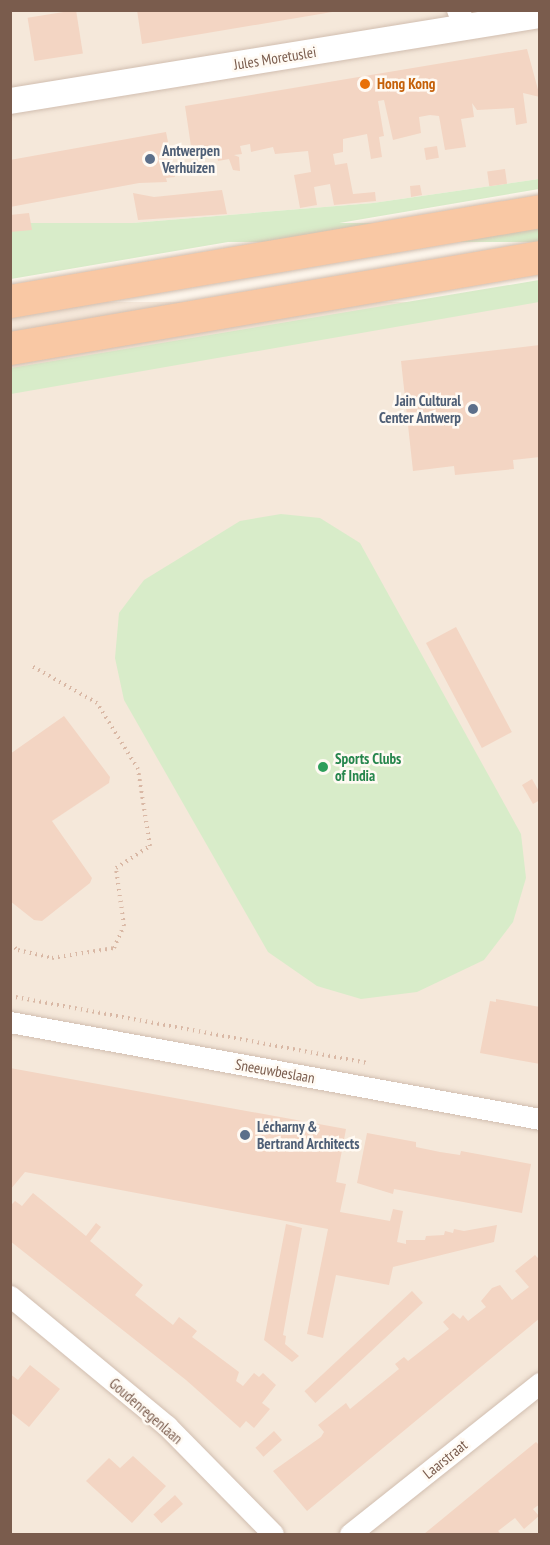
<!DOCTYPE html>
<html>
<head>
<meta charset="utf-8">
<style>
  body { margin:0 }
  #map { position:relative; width:550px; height:1545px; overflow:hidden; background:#fdf6ec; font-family:"PT Sans Narrow",sans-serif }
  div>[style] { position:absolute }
  .residential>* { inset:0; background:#f5e8da; transform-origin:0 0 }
  .green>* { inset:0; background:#d8ecc9; transform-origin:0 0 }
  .building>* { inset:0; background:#f3d5c3; transform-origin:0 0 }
  .path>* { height:4px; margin-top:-2px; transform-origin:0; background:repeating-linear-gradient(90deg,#d9b8a5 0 1.5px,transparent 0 6px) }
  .roads { filter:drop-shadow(0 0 2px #d1beb0) drop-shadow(0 0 2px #d1beb0) }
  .minor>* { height:21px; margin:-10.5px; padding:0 10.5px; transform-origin:10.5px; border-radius:10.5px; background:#fff }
  .tertiary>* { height:26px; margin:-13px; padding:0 13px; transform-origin:13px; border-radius:13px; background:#fff }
  .trunk>* { height:33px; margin:-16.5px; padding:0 16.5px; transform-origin:16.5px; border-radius:16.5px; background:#f9c8a4 }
  .dots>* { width:16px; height:16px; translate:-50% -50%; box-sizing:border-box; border:3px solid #fffaf3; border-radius:50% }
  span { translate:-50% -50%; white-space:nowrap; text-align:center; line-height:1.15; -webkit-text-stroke:5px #fffaf3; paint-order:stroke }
  .street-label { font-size:15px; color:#7a5c4d }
  .food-label { font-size:15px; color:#c56008; font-weight:700 }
  .left { translate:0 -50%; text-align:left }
  .service-label { font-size:15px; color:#4e5e75; font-weight:700 }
  .right { translate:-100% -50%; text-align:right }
  .leisure-label { font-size:15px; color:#27864d; font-weight:700 }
  .frame { position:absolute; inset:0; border:12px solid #7a5c4d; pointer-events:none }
</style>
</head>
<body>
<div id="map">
  <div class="residential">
    <i style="clip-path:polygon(11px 11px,539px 11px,539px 179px,373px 203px,11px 233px)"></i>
    <i style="left:539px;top:302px;width:1232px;height:537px;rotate:90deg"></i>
  </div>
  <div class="green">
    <i style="clip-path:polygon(539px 179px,539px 189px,11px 279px,11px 233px,373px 203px)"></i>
    <i style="left:539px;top:223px;width:19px;height:536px;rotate:90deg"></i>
    <i style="clip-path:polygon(539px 280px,539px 302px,11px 394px,11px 368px)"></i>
    <i style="clip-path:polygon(281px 514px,320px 518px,360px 543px,521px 834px,526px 878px,513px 922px,484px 960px,417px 992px,361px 999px,317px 986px,268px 952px,124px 700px,115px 658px,119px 613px,144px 580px,240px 521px)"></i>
  </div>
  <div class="building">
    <i style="left:76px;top:10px;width:44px;height:49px;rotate:81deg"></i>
    <i style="clip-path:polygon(137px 10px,332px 10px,332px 12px,142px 44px)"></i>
    <i style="clip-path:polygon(527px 49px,540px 97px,523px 93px,527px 123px,516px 125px,514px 108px,477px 110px,472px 103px,474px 117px,461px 119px,466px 147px,445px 150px,439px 116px,430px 115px,419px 117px,421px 133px,393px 140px,384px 100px,378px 101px,384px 136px,379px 137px,382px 157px,371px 159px,367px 134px,343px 139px,343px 152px,333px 154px,335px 165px,347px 163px,353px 194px,375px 192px,376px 201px,334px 205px,330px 184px,314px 187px,317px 205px,300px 208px,294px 175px,311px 172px,308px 151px,275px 154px,273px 147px,251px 152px,250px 144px,240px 146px,242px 154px,234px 155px,239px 157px,240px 171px,233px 170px,229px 159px,218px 161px,217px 155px,192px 153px,185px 106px)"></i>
    <i style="clip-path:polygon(166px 132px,175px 177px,166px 178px,167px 182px,139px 183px,10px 207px,10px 160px)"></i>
    <i style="left:437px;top:146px;width:12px;height:13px;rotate:81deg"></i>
    <i style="left:505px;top:169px;width:15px;height:18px;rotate:82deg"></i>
    <i style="clip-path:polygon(420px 185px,422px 195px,411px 197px,410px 186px)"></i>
    <i style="clip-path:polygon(222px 190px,227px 214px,138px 220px,133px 193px,154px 197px)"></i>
    <i style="clip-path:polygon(29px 213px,32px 230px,10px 232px,10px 215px)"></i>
    <i style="clip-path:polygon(540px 345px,540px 457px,513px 460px,514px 469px,455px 475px,454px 466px,413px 471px,401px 361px)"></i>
    <i style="left:456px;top:627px;width:119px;height:34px;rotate:62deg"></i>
    <i style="clip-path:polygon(64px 716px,110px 777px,109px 783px,52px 821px,92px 878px,90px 883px,42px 921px,34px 920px,10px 901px,10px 754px)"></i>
    <i style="clip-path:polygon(532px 779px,540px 793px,540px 800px,533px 804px,522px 785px)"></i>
    <i style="clip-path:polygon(496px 999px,540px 1007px,540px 1064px,480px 1053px,490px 1001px,496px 1002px)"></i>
    <i style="clip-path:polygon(10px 1068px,346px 1129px,336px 1182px,346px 1184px,340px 1212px,390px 1221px,393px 1209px,403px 1211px,397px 1242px,406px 1244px,406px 1240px,425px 1240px,426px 1236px,444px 1235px,445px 1231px,453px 1233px,454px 1229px,464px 1231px,497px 1225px,494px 1242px,393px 1267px,389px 1285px,336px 1275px,323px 1338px,307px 1334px,328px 1229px,25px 1172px,10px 1190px)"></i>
    <i style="clip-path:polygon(367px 1133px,416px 1142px,416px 1147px,440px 1152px,460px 1155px,461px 1151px,531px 1164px,522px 1213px,394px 1189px,393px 1194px,357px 1183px)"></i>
    <i style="clip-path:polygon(33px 1193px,86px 1236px,96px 1223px,101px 1227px,90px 1241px,143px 1285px,135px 1295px,173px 1325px,179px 1317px,197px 1331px,192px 1337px,239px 1372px,236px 1381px,243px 1386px,254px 1373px,259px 1377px,263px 1373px,276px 1385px,262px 1403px,270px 1409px,254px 1428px,246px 1421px,240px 1428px,186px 1380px,10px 1241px,10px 1206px,15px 1201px,22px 1206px)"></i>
    <i style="clip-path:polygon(286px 1224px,302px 1228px,283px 1335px,286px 1336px,285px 1344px,299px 1356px,292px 1362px,264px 1340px)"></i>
    <i style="clip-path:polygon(535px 1255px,540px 1260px,540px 1318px,307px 1511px,273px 1471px,321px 1437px,324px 1432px,318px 1425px,346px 1403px,350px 1409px,399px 1369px,395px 1364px,404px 1357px,408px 1361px,449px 1329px,443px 1322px,453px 1313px,460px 1319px,463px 1315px,468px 1321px,486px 1307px,481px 1301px,492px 1288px,500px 1285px,512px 1300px,529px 1287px,515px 1271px)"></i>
    <i style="left:412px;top:1291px;width:16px;height:147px;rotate:47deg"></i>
    <i style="clip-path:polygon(30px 1365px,60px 1389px,29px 1427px,10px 1412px,10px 1374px,18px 1380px)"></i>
    <i style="left:274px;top:1431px;width:12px;height:25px;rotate:48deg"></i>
    <i style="clip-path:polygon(536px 1442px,540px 1446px,540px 1504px,533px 1509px,539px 1516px,524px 1529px,515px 1518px,498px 1531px,501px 1534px,424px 1534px)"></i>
    <i style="clip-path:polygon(133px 1456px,166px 1486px,132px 1523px,86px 1481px,109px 1458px,120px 1468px)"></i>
    <i style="left:175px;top:1495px;width:12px;height:29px;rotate:48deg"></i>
  </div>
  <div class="path">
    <i style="left:10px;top:944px;width:10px;rotate:37deg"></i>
    <i style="left:18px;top:950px;width:35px;rotate:13deg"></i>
    <i style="left:52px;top:958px;width:63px;rotate:-9.2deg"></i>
    <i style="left:114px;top:948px;width:24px;rotate:-66deg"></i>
    <i style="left:124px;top:926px;width:59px;rotate:-97.9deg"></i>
    <i style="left:116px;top:868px;width:40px;rotate:-32.9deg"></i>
    <i style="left:150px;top:846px;width:78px;rotate:-98.9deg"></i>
    <i style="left:138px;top:769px;width:78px;rotate:-121.8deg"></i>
    <i style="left:97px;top:703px;width:77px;rotate:-150.4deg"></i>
    <i style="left:10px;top:996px;width:364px;rotate:10.6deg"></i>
  </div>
  <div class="roads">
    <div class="minor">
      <i style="left:457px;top:10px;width:20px;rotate:57deg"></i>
      <i style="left:10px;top:1022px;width:539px;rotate:10.37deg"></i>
      <i style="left:10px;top:1296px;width:204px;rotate:39.6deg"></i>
      <i style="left:167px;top:1426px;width:151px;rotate:45.5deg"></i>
      <i style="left:350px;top:1534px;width:243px;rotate:-38.5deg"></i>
    </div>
    <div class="tertiary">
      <i style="left:10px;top:101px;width:537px;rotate:-9.22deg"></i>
    </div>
    <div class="trunk">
      <i style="left:10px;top:301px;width:538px;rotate:-9.64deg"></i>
      <i style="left:10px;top:348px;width:538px;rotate:-9.74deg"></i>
    </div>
  </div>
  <div class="dots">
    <i style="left:365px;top:84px;background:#e8710a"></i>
    <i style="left:150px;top:159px;background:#5c6f8a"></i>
    <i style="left:473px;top:409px;background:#5c6f8a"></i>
    <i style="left:323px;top:767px;background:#2e9e5b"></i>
    <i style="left:245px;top:1135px;background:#5c6f8a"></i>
  </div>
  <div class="street-label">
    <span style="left:275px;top:58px;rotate:-9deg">Jules Moretuslei</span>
    <span style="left:275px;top:1071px;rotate:10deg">Sneeuwbeslaan</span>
    <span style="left:146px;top:1411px;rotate:41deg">Goudenregenlaan</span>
    <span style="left:445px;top:1459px;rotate:-39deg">Laarstraat</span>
  </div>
  <div class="food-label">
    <span class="left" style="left:377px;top:84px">Hong Kong</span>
  </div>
  <div class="service-label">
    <span class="left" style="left:162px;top:159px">Antwerpen<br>Verhuizen</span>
    <span class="right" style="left:461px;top:409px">Jain Cultural<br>Center Antwerp</span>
    <span class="left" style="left:257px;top:1135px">Lécharny &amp;<br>Bertrand Architects</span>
  </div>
  <div class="leisure-label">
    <span class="left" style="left:335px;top:767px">Sports Clubs<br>of India</span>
  </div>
  <div class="frame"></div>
</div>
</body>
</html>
